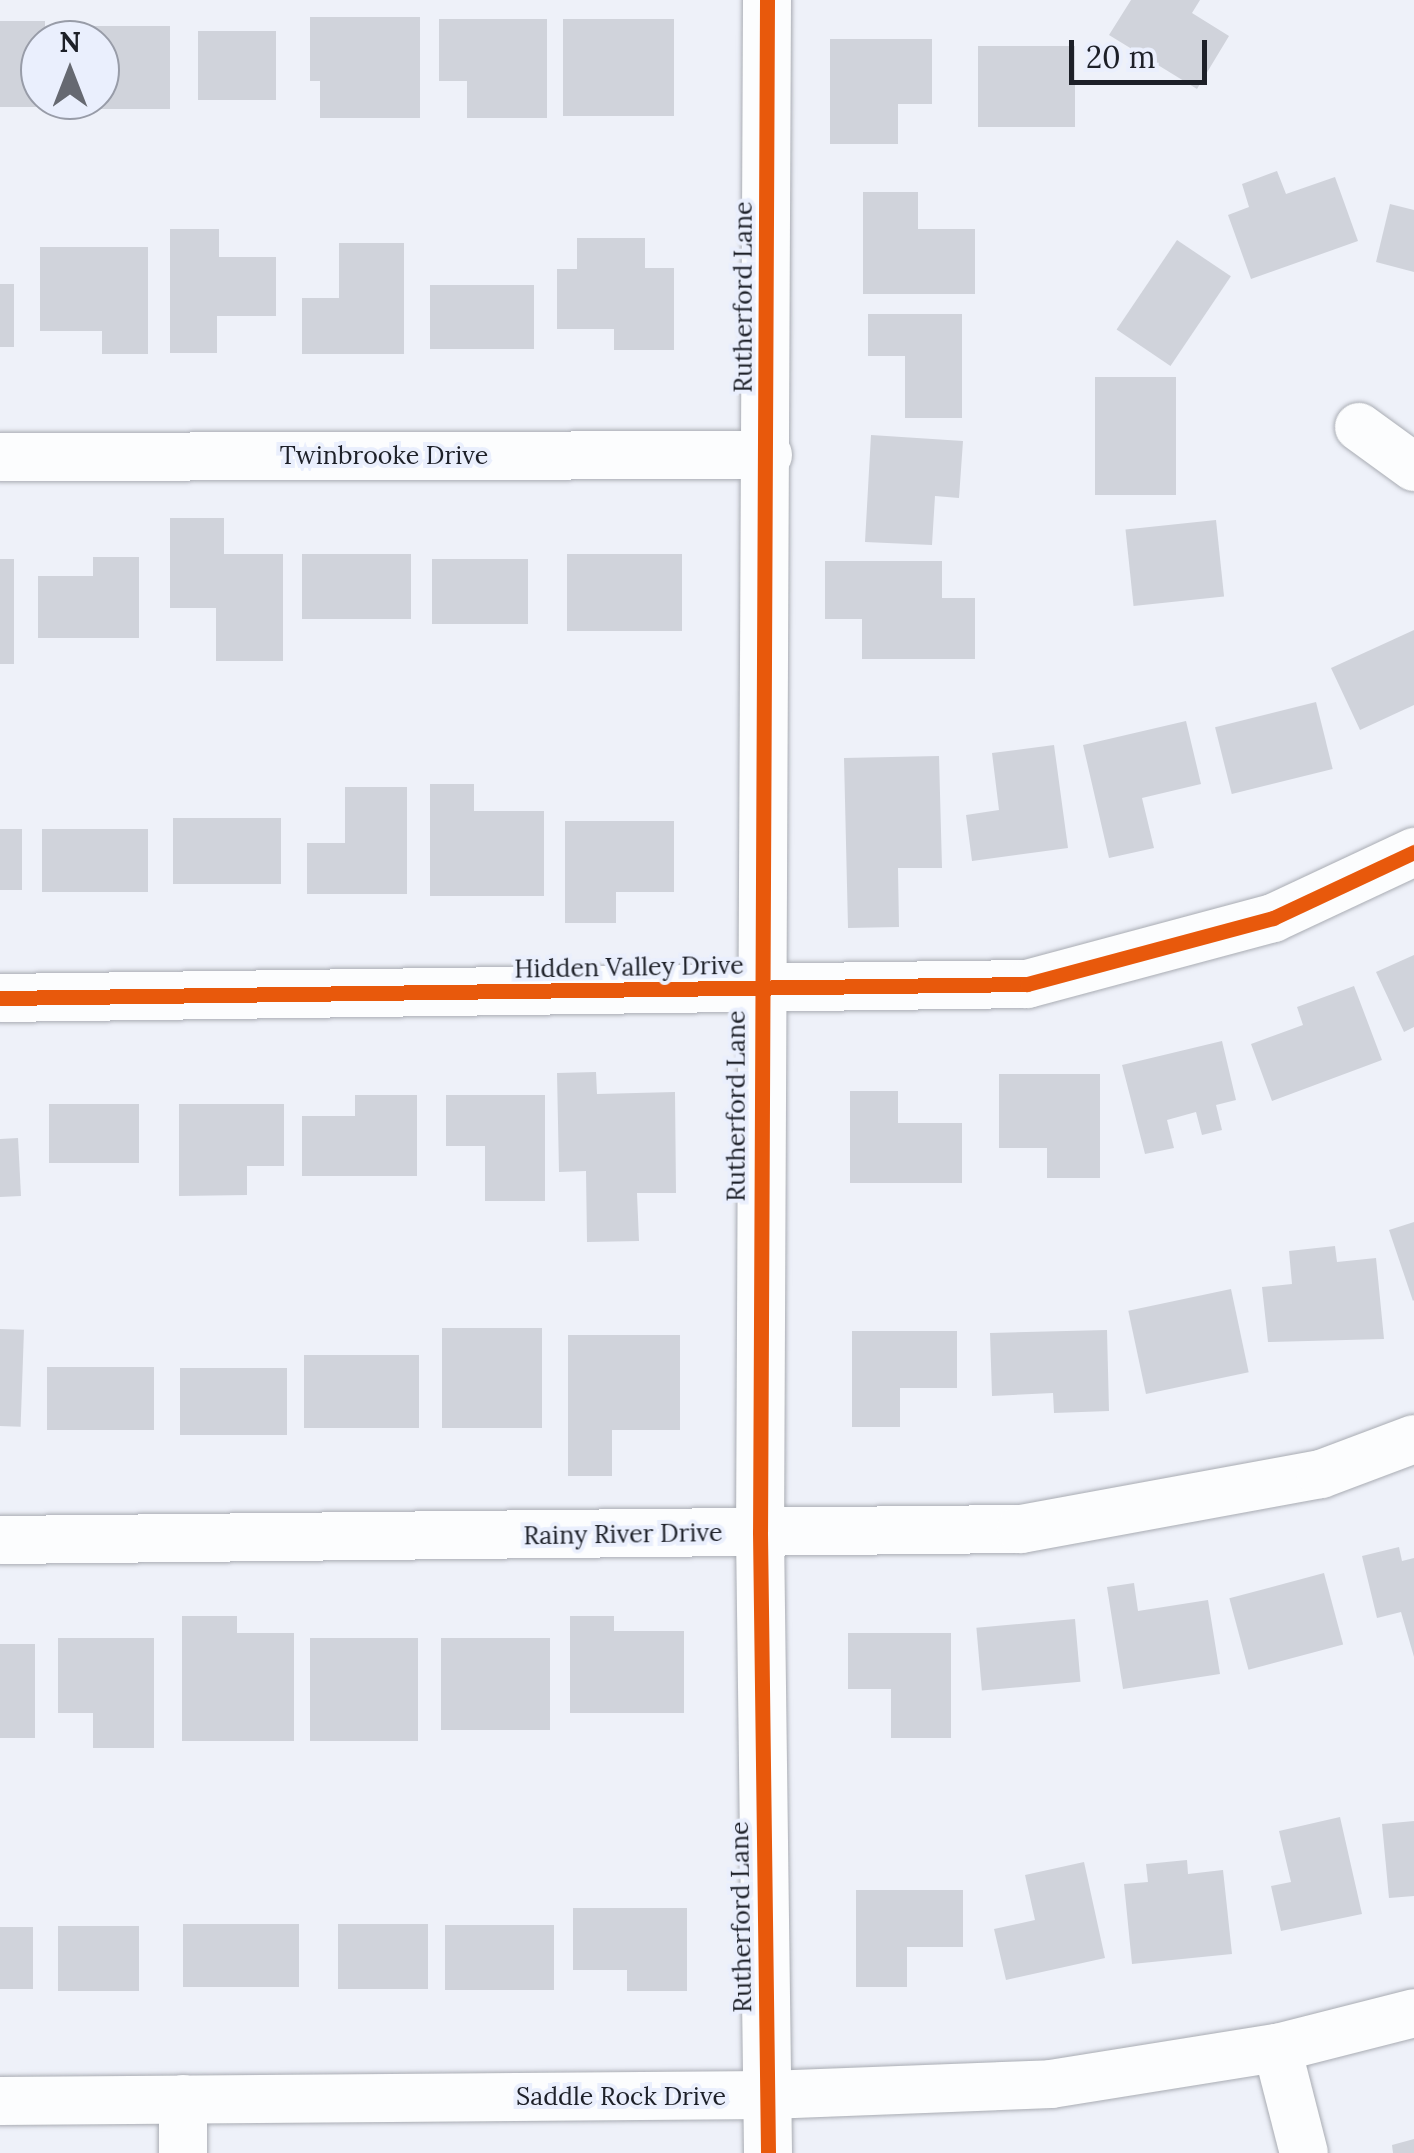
<!DOCTYPE html>
<html>
<head>
<meta charset="utf-8">
<style>
  body { margin:0 }
  #map { position:relative; width:1414px; height:2153px; overflow:hidden; background:#eef1f9; font-family:Lora,serif }
  div>[style] { position:absolute }
  .building>* { inset:0; background:#d0d3db; transform-origin:0 0 }
  .roads { filter:drop-shadow(0 0 2px #a9acb3) drop-shadow(0 0 2px #a9acb3) }
  .street>* { height:48px; margin:-24px; padding:0 24px; transform-origin:24px; border-radius:24px; background:#fcfdfe }
  .cycleway>* { height:15px; margin:-7.5px; padding:0 7.5px; transform-origin:7.5px; border-radius:7.5px; background:#e8590c }
  span { translate:-50% -50%; white-space:nowrap; text-align:center; line-height:1.15; -webkit-text-stroke:8px #eaeffd; paint-order:stroke }
  .street-label { font-size:25px; color:#1d2028 }
  .north { position:absolute; left:20px; top:20px; width:100px; height:100px; box-sizing:border-box; background:#eaeffd; border:2px solid #989ca8; border-radius:50%; rotate:0deg; font-size:28px; font-weight:700; line-height:40px; text-align:center; color:#1d2028 }
  .north::after { content:''; display:block; margin:auto; width:35px; height:45px; background:#666971; clip-path:polygon(50% 0,100% 100%,50% 72%,0 100%) }
  .scale { position:absolute; left:1069px; top:40px; width:138px; height:45px; box-sizing:border-box; border:5px solid #1d2028; border-top:0; padding-left:12px; font-size:30px; line-height:35px; white-space:nowrap; color:#1d2028; -webkit-text-stroke:8px #eaeffd; paint-order:stroke }
</style>
</head>
<body>
<div id="map">
  <div class="building">
    <i style="clip-path:polygon(1131px 0,1200px 0,1192px 13px,1229px 36px,1197px 89px,1109px 35px)"></i>
    <i style="clip-path:polygon(310px 17px,420px 17px,420px 118px,320px 118px,320px 81px,310px 81px)"></i>
    <i style="clip-path:polygon(439px 19px,547px 19px,547px 118px,467px 118px,467px 81px,439px 81px)"></i>
    <i style="left:563px;top:19px;width:111px;height:97px"></i>
    <i style="left:0;top:21px;width:45px;height:86px"></i>
    <i style="clip-path:polygon(63px 26px,170px 26px,170px 109px,63px 109px,63px 100px,100px 100px,100px 40px,63px 40px)"></i>
    <i style="left:198px;top:31px;width:78px;height:69px"></i>
    <i style="clip-path:polygon(830px 39px,932px 39px,932px 104px,898px 104px,898px 144px,830px 144px)"></i>
    <i style="left:978px;top:46px;width:97px;height:81px"></i>
    <i style="clip-path:polygon(1277px 171px,1286px 194px,1335px 177px,1358px 241px,1251px 279px,1228px 215px,1249px 207px,1242px 184px)"></i>
    <i style="clip-path:polygon(863px 192px,918px 192px,918px 229px,975px 229px,975px 294px,863px 294px)"></i>
    <i style="clip-path:polygon(1390px 204px,1414px 210px,1414px 272px,1376px 262px)"></i>
    <i style="clip-path:polygon(170px 229px,219px 229px,219px 257px,276px 257px,276px 316px,217px 316px,217px 353px,170px 353px)"></i>
    <i style="clip-path:polygon(577px 238px,645px 238px,645px 268px,674px 268px,674px 350px,614px 350px,614px 329px,557px 329px,557px 269px,577px 269px)"></i>
    <i style="left:1177px;top:240px;width:65px;height:108px;rotate:34deg"></i>
    <i style="clip-path:polygon(339px 243px,404px 243px,404px 354px,302px 354px,302px 298px,339px 298px)"></i>
    <i style="clip-path:polygon(40px 247px,148px 247px,148px 354px,102px 354px,102px 331px,40px 331px)"></i>
    <i style="left:0;top:284px;width:14px;height:63px"></i>
    <i style="left:430px;top:285px;width:104px;height:64px"></i>
    <i style="clip-path:polygon(868px 314px,962px 314px,962px 418px,905px 418px,905px 356px,868px 356px)"></i>
    <i style="left:1095px;top:377px;width:81px;height:118px"></i>
    <i style="clip-path:polygon(871px 435px,963px 441px,959px 498px,935px 496px,932px 545px,865px 542px)"></i>
    <i style="clip-path:polygon(170px 518px,224px 518px,224px 554px,283px 554px,283px 661px,216px 661px,216px 608px,170px 608px)"></i>
    <i style="left:1216px;top:520px;width:77px;height:91px;rotate:84deg"></i>
    <i style="left:302px;top:554px;width:109px;height:65px"></i>
    <i style="left:567px;top:554px;width:115px;height:77px"></i>
    <i style="clip-path:polygon(93px 557px,139px 557px,139px 638px,38px 638px,38px 576px,93px 576px)"></i>
    <i style="left:0;top:559px;width:14px;height:105px"></i>
    <i style="left:432px;top:559px;width:96px;height:65px"></i>
    <i style="clip-path:polygon(825px 561px,942px 561px,942px 598px,975px 598px,975px 659px,862px 659px,862px 619px,825px 619px)"></i>
    <i style="clip-path:polygon(1414px 630px,1414px 705px,1360px 730px,1331px 668px)"></i>
    <i style="left:1316px;top:702px;width:69px;height:104px;rotate:76deg"></i>
    <i style="clip-path:polygon(1186px 721px,1201px 784px,1142px 798px,1154px 848px,1109px 858px,1083px 745px)"></i>
    <i style="clip-path:polygon(1054px 745px,1068px 848px,972px 861px,966px 815px,999px 810px,992px 753px)"></i>
    <i style="clip-path:polygon(939px 756px,942px 868px,898px 868px,899px 927px,848px 928px,844px 758px)"></i>
    <i style="clip-path:polygon(430px 784px,474px 784px,474px 811px,544px 811px,544px 896px,430px 896px)"></i>
    <i style="clip-path:polygon(345px 787px,407px 787px,407px 894px,307px 894px,307px 843px,345px 843px)"></i>
    <i style="left:173px;top:818px;width:108px;height:66px"></i>
    <i style="clip-path:polygon(565px 821px,674px 821px,674px 892px,616px 892px,616px 923px,565px 923px)"></i>
    <i style="left:0;top:829px;width:22px;height:61px"></i>
    <i style="left:42px;top:829px;width:106px;height:63px"></i>
    <i style="clip-path:polygon(1414px 955px,1414px 1027px,1404px 1032px,1376px 972px)"></i>
    <i style="clip-path:polygon(1354px 986px,1382px 1060px,1272px 1101px,1251px 1044px,1303px 1025px,1297px 1007px)"></i>
    <i style="clip-path:polygon(1222px 1041px,1236px 1100px,1216px 1105px,1222px 1130px,1202px 1135px,1196px 1112px,1167px 1120px,1174px 1148px,1145px 1154px,1122px 1065px)"></i>
    <i style="clip-path:polygon(596px 1072px,597px 1094px,675px 1092px,676px 1193px,637px 1193px,639px 1241px,587px 1242px,586px 1171px,559px 1172px,557px 1073px)"></i>
    <i style="clip-path:polygon(999px 1074px,1100px 1074px,1100px 1178px,1047px 1178px,1047px 1148px,999px 1148px)"></i>
    <i style="clip-path:polygon(850px 1091px,898px 1091px,898px 1123px,962px 1123px,962px 1183px,850px 1183px)"></i>
    <i style="clip-path:polygon(355px 1095px,417px 1095px,417px 1176px,302px 1176px,302px 1116px,355px 1116px)"></i>
    <i style="clip-path:polygon(446px 1095px,545px 1095px,545px 1201px,485px 1201px,485px 1146px,446px 1146px)"></i>
    <i style="left:49px;top:1104px;width:90px;height:59px"></i>
    <i style="clip-path:polygon(179px 1104px,284px 1104px,284px 1166px,247px 1166px,247px 1195px,179px 1196px)"></i>
    <i style="clip-path:polygon(18px 1138px,21px 1196px,0 1197px,0 1139px)"></i>
    <i style="clip-path:polygon(1414px 1222px,1414px 1300px,1413px 1301px,1389px 1230px)"></i>
    <i style="clip-path:polygon(1335px 1246px,1337px 1262px,1376px 1258px,1384px 1339px,1268px 1342px,1262px 1287px,1292px 1284px,1289px 1251px)"></i>
    <i style="left:1231px;top:1289px;width:85px;height:105px;rotate:78deg"></i>
    <i style="left:442px;top:1328px;width:100px;height:100px"></i>
    <i style="left:0;top:1329px;width:24px;height:97px;rotate:2deg"></i>
    <i style="clip-path:polygon(1107px 1330px,1109px 1411px,1054px 1413px,1053px 1393px,992px 1396px,990px 1333px)"></i>
    <i style="clip-path:polygon(852px 1331px,957px 1331px,957px 1388px,900px 1388px,900px 1427px,852px 1427px)"></i>
    <i style="clip-path:polygon(568px 1335px,680px 1335px,680px 1430px,612px 1430px,612px 1476px,568px 1476px)"></i>
    <i style="left:304px;top:1355px;width:115px;height:73px"></i>
    <i style="left:47px;top:1367px;width:107px;height:63px"></i>
    <i style="left:180px;top:1368px;width:107px;height:67px"></i>
    <i style="clip-path:polygon(1399px 1547px,1402px 1561px,1414px 1558px,1414px 1657px,1401px 1612px,1377px 1618px,1362px 1556px)"></i>
    <i style="left:1324px;top:1573px;width:74px;height:98px;rotate:75deg"></i>
    <i style="clip-path:polygon(1134px 1583px,1138px 1611px,1208px 1600px,1220px 1674px,1123px 1689px,1107px 1587px)"></i>
    <i style="clip-path:polygon(182px 1616px,237px 1616px,237px 1633px,294px 1633px,294px 1741px,182px 1741px)"></i>
    <i style="clip-path:polygon(570px 1616px,614px 1616px,614px 1631px,684px 1631px,684px 1713px,570px 1713px)"></i>
    <i style="left:1075px;top:1619px;width:63px;height:99px;rotate:85deg"></i>
    <i style="clip-path:polygon(848px 1633px,951px 1633px,951px 1738px,891px 1738px,891px 1689px,848px 1689px)"></i>
    <i style="clip-path:polygon(58px 1638px,154px 1638px,154px 1748px,93px 1748px,93px 1713px,58px 1713px)"></i>
    <i style="left:310px;top:1638px;width:108px;height:103px"></i>
    <i style="left:441px;top:1638px;width:109px;height:92px"></i>
    <i style="left:0;top:1644px;width:35px;height:94px"></i>
    <i style="clip-path:polygon(1340px 1817px,1362px 1914px,1281px 1931px,1271px 1886px,1291px 1882px,1279px 1831px)"></i>
    <i style="clip-path:polygon(1414px 1821px,1414px 1896px,1389px 1898px,1382px 1824px)"></i>
    <i style="clip-path:polygon(1187px 1860px,1188px 1874px,1223px 1870px,1232px 1954px,1132px 1964px,1124px 1884px,1148px 1882px,1146px 1864px)"></i>
    <i style="clip-path:polygon(1084px 1862px,1105px 1958px,1006px 1980px,994px 1929px,1035px 1920px,1025px 1875px)"></i>
    <i style="clip-path:polygon(856px 1890px,963px 1890px,963px 1947px,907px 1947px,907px 1987px,856px 1987px)"></i>
    <i style="clip-path:polygon(573px 1908px,687px 1908px,687px 1991px,627px 1991px,627px 1970px,573px 1970px)"></i>
    <i style="left:183px;top:1924px;width:116px;height:63px"></i>
    <i style="left:338px;top:1924px;width:90px;height:65px"></i>
    <i style="left:445px;top:1925px;width:109px;height:65px"></i>
    <i style="left:58px;top:1926px;width:81px;height:65px"></i>
    <i style="left:0;top:1927px;width:33px;height:62px"></i>
    <i style="clip-path:polygon(1414px 2139px,1414px 2153px,1393px 2153px,1392px 2145px)"></i>
  </div>
  <div class="roads">
    <div class="street">
      <i style="left:767px;top:0;width:1532px;rotate:90.26deg"></i>
      <i style="left:760px;top:1532px;width:621px;rotate:89.26deg"></i>
      <i style="left:1359px;top:427px;width:68px;rotate:36deg"></i>
      <i style="left:0;top:457px;width:768px;rotate:-0.15deg"></i>
      <i style="left:0;top:998px;width:1027px;rotate:-0.78deg"></i>
      <i style="left:1027px;top:984px;width:255px;rotate:-15deg"></i>
      <i style="left:1273px;top:918px;width:156px;rotate:-25.1deg"></i>
      <i style="left:0;top:1540px;width:1021px;rotate:-0.62deg"></i>
      <i style="left:1021px;top:1529px;width:305px;rotate:-10.4deg"></i>
      <i style="left:1321px;top:1474px;width:99px;rotate:-20.6deg"></i>
      <i style="left:1277px;top:2048px;width:108px;rotate:75.6deg"></i>
      <i style="left:0;top:2101px;width:768px;rotate:-0.45deg"></i>
      <i style="left:768px;top:2095px;width:283px;rotate:-2.2deg"></i>
      <i style="left:1051px;top:2084px;width:229px;rotate:-9.1deg"></i>
      <i style="left:1277px;top:2048px;width:141px;rotate:-14.3deg"></i>
      <i style="left:183px;top:2153px;width:54px;rotate:-90deg"></i>
    </div>
  </div>
  <div class="cycleway">
    <i style="left:767px;top:0;width:1532px;rotate:90.26deg"></i>
    <i style="left:760px;top:1532px;width:621px;rotate:89.26deg"></i>
    <i style="left:0;top:998px;width:1027px;rotate:-0.78deg"></i>
    <i style="left:1027px;top:984px;width:255px;rotate:-15deg"></i>
    <i style="left:1273px;top:918px;width:156px;rotate:-25.1deg"></i>
  </div>
  <div class="street-label">
    <span style="left:743px;top:297px;rotate:-90deg">Rutherford Lane</span>
    <span style="left:384px;top:455px">Twinbrooke Drive</span>
    <span style="left:629px;top:967px;rotate:-1deg">Hidden Valley Drive</span>
    <span style="left:736px;top:1106px;rotate:-90deg">Rutherford Lane</span>
    <span style="left:623px;top:1534px;rotate:-1deg">Rainy River Drive</span>
    <span style="left:741px;top:1917px;rotate:-91deg">Rutherford Lane</span>
    <span style="left:621px;top:2096px">Saddle Rock Drive</span>
  </div>
  <div class="north">N</div>
  <div class="scale">20 m</div>
</div>
</body>
</html>
